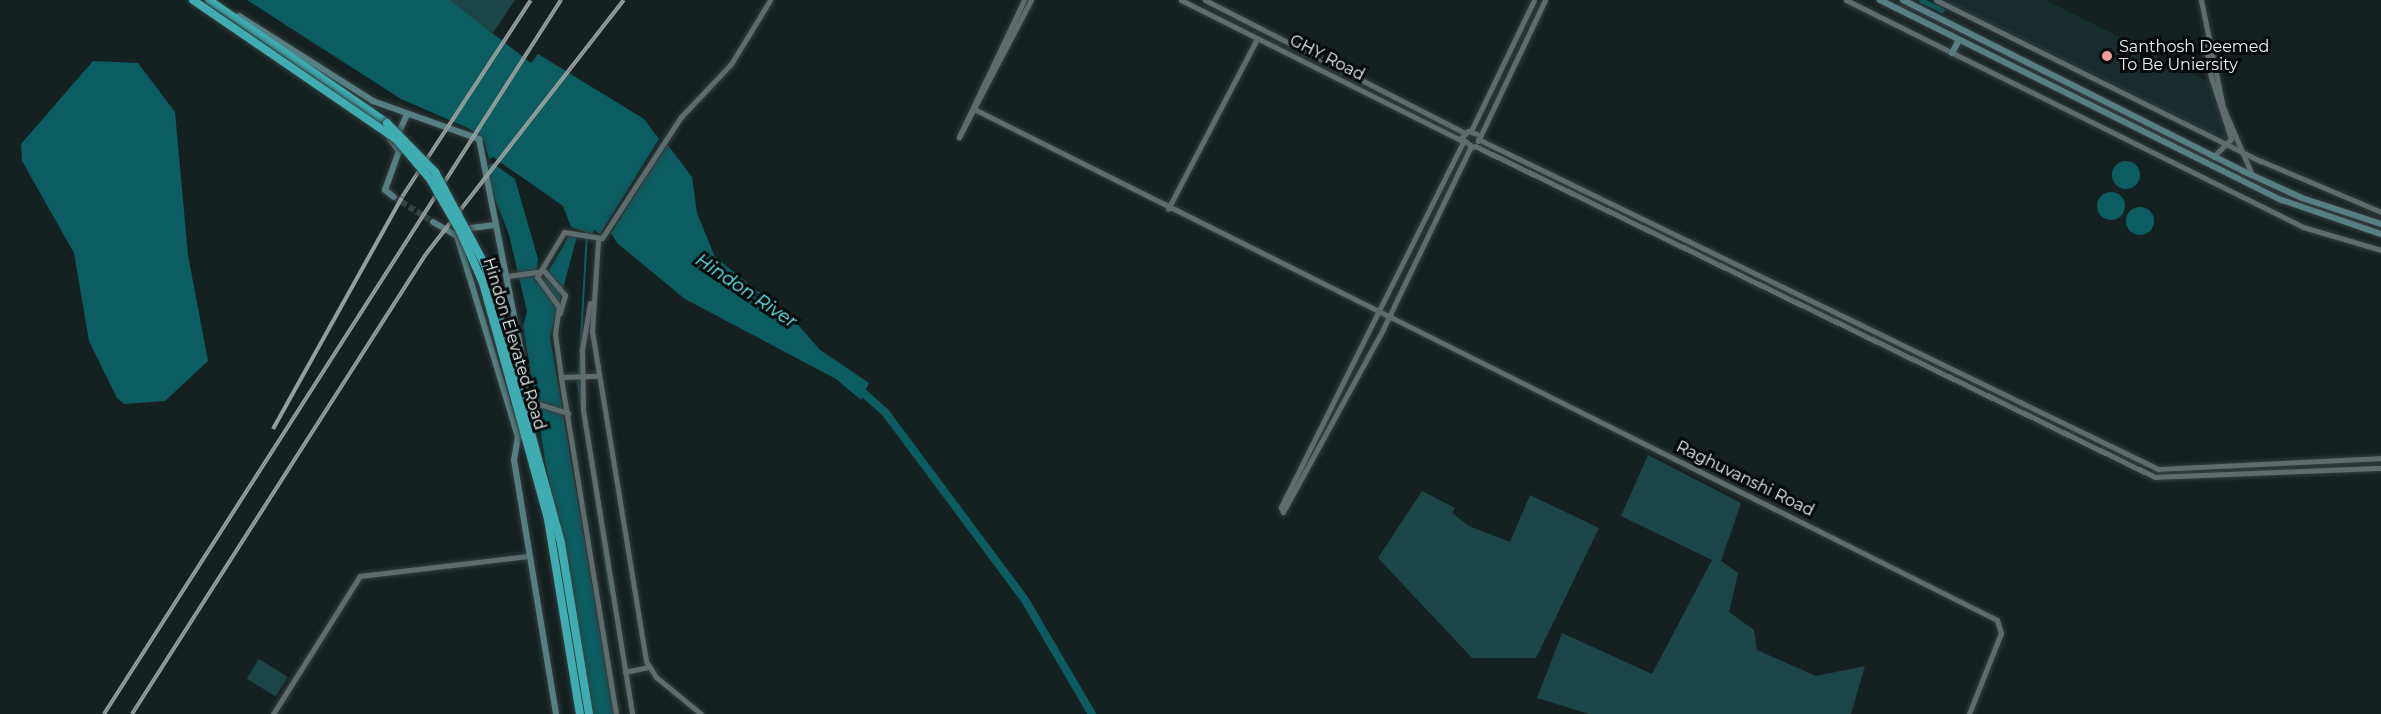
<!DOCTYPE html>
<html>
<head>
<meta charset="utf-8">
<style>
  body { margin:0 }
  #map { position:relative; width:2381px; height:714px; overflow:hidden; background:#152121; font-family:Montserrat,sans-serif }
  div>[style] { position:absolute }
  .built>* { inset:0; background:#182c2d }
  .green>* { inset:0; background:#1b4547; transform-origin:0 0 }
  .water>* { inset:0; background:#0b5d61 }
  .round { border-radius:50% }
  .stream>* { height:1.5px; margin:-0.75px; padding:0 0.75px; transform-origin:0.75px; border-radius:0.75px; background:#0b5d61 }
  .canal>* { height:4.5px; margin:-2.25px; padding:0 2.25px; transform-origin:2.25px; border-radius:2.25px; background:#0b5d61 }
  .river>* { height:8px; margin:-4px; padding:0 4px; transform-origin:4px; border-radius:4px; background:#0b5d61 }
  .secondary-tunnel>* { height:6px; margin-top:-3px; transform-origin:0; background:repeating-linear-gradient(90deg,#354040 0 6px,transparent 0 9px) }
  .roads { filter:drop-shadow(0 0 2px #353d3d) drop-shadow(0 0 2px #353d3d) }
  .tertiary>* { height:5px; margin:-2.5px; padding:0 2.5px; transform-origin:2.5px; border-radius:2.5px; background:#5f6c6d }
  .secondary>* { height:6px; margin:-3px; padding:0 3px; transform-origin:3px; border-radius:3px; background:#557f82 }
  .motorway>* { height:8px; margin:-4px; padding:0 4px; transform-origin:4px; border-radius:4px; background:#3facb2 }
  .rail>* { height:4px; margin-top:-2px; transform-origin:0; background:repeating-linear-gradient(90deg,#05090a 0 4.5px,#949e9e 0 9px); box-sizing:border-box; border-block:2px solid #949e9e }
  .bridges { filter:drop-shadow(0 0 2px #353d3d) drop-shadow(0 0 2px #353d3d) }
  .motorway-bridge>* { height:8px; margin:-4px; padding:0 4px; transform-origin:4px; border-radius:4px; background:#3facb2 }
  .dots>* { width:16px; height:16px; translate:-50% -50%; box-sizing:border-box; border:3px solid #05090a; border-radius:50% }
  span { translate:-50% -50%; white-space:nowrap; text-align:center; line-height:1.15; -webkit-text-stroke:6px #05090a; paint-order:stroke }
  .poi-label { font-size:16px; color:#e8f0f0 }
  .left { translate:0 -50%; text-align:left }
  .street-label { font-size:16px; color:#e8f0f0 }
  .water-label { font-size:18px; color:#68f1f9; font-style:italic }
</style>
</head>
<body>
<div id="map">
  <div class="built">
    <i style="clip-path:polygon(1942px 0,2046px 0,2211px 83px,2228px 141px)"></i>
  </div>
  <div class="green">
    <i style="clip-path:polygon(443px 0,515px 0,493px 33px)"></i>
    <i style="clip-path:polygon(1648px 455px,1741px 503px,1721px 561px,1738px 573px,1729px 612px,1754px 630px,1757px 650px,1816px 676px,1865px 666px,1851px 714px,1589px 714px,1537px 698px,1562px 633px,1652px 674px,1712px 560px,1621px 516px)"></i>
    <i style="clip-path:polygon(1422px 491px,1455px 508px,1452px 513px,1469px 526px,1510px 542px,1530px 495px,1599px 528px,1536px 658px,1472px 658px,1378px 558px)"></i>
    <i style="left:259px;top:659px;width:34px;height:23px;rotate:32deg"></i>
  </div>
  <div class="water">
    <i style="clip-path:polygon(247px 0,449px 0,531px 63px,538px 54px,644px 119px,659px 139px,600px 234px,594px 230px,592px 234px,571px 227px,563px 206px,493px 157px,489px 159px,485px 143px,470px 129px,401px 99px)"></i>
    <i style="clip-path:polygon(93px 61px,138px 63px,175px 112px,188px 255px,208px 361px,165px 401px,124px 404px,117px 398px,89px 341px,74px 253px,22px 161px,21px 144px)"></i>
    <i style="clip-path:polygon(667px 144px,692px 177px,697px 213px,715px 257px,793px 319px,820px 350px,869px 383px,861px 400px,836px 379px,685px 299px,617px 243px,611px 233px)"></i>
    <i class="round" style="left:2112px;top:161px;width:28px;height:28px"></i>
    <i style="clip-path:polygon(492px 163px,515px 179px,538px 259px,535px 282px,542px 283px,570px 234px,577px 236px,550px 337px,614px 714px,587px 714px,523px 326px,527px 311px,509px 235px,491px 188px,487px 167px)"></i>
    <i class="round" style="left:2097px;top:192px;width:28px;height:28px"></i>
    <i class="round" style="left:2126px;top:207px;width:28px;height:28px"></i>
  </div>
  <div class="stream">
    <i style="left:579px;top:375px;width:145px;rotate:-86.8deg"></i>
    <i style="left:578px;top:380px;width:213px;rotate:81.4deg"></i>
  </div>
  <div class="canal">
    <i style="left:1921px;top:0;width:23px;rotate:25deg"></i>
  </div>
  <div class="river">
    <i style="left:858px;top:388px;width:36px;rotate:42deg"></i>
    <i style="left:885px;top:412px;width:234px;rotate:53.3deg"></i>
    <i style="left:1025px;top:600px;width:132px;rotate:59.6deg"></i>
  </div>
  <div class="secondary-tunnel">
    <i style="left:394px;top:197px;width:46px;rotate:32.7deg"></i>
  </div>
  <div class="roads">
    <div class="tertiary">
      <i style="left:1024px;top:0;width:152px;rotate:115.4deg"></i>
      <i style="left:959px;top:137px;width:155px;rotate:-62.3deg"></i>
      <i style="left:1181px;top:0;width:313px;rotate:26.6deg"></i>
      <i style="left:1205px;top:0;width:292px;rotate:27.1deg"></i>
      <i style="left:1846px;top:0;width:510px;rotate:26.41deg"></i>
      <i style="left:2303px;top:227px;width:81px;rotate:16.4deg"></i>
      <i style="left:1936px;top:0;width:363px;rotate:26.4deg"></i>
      <i style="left:2261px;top:161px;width:130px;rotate:23deg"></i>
      <i style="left:2201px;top:0;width:109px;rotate:78.4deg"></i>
      <i style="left:2223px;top:107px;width:74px;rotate:66.9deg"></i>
      <i style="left:2205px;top:39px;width:38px;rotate:81deg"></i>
      <i style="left:2211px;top:77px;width:65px;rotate:72.1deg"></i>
      <i style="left:2231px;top:139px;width:25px;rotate:135deg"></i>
      <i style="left:976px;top:110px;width:1141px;rotate:26.54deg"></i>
      <i style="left:1997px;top:620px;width:14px;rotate:73deg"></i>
      <i style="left:2001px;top:633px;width:87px;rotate:111.6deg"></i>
      <i style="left:1471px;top:131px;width:145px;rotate:-64.3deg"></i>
      <i style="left:1478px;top:139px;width:756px;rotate:25.89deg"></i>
      <i style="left:2158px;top:469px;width:223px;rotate:-2.8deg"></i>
      <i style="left:1478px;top:141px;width:156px;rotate:-64.6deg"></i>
      <i style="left:1462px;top:144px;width:406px;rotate:116.5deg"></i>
      <i style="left:1281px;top:507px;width:5px;rotate:68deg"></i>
      <i style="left:1283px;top:512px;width:209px;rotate:-61.3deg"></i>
      <i style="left:1383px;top:329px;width:201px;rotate:-64.3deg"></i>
      <i style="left:1475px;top:146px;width:756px;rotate:25.96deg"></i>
      <i style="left:2155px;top:477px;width:226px;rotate:-2.3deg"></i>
      <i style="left:1473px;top:147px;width:15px;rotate:-143deg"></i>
      <i style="left:1461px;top:138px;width:10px;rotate:-45deg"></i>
      <i style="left:1468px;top:131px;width:9px;rotate:18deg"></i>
      <i style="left:1168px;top:209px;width:192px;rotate:-62.4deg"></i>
      <i style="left:598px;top:241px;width:90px;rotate:93.8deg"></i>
      <i style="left:592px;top:331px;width:334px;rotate:80.7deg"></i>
      <i style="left:646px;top:661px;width:19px;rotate:58deg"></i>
      <i style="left:656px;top:677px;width:58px;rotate:39.4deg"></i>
      <i style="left:508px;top:276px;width:36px;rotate:-8deg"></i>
      <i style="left:544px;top:271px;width:32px;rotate:49deg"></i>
      <i style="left:565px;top:295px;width:19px;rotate:106deg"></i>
      <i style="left:590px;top:303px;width:48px;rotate:99.7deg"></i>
      <i style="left:582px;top:350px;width:60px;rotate:89deg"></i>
      <i style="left:583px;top:410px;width:308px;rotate:80.8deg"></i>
      <i style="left:561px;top:377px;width:38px;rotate:-2deg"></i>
      <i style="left:529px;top:401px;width:41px;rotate:17.1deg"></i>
      <i style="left:625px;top:672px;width:24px;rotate:-12deg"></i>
      <i style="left:273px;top:714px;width:163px;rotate:-57.8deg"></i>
      <i style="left:360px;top:576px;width:169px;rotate:-6.8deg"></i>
      <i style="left:616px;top:714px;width:341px;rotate:-99.3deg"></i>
      <i style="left:561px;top:377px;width:43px;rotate:-97.9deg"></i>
      <i style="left:555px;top:334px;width:27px;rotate:-82deg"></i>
      <i style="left:559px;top:307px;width:37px;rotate:-126deg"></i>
      <i style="left:537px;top:277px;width:52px;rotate:-59deg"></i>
      <i style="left:564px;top:232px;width:38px;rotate:9deg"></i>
      <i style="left:602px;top:238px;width:145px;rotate:-56.9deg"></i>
      <i style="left:681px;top:117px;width:73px;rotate:-46.7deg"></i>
      <i style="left:731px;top:64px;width:75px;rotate:-58.6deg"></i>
    </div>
    <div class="secondary">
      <i style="left:1880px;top:0;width:449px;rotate:26.5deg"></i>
      <i style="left:2282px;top:200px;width:105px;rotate:19deg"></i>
      <i style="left:1903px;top:0;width:381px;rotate:26.7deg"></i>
      <i style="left:2243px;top:171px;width:65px;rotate:24.6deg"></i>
      <i style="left:2302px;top:198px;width:83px;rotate:18.2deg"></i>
      <i style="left:239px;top:16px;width:159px;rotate:32.4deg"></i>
      <i style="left:373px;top:101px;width:113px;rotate:19.7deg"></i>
      <i style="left:479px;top:139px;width:289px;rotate:78.8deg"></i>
      <i style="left:535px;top:423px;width:22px;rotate:141deg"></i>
      <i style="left:1952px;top:53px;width:15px;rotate:-62deg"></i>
      <i style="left:388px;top:136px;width:19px;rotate:54deg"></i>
      <i style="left:399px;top:151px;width:41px;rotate:109.7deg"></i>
      <i style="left:385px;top:190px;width:11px;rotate:38deg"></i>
      <i style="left:397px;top:136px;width:23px;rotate:-65deg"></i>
      <i style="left:433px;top:222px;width:28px;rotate:30deg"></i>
      <i style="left:463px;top:229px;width:32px;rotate:-7deg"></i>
      <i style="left:457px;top:236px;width:210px;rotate:73.1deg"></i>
      <i style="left:518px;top:437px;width:23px;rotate:100deg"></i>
      <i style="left:514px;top:460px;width:257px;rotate:80.6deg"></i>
    </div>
    <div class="motorway">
      <i style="left:209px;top:0;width:216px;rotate:34.6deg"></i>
    </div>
  </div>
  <div class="rail">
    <i style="left:273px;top:429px;width:265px;rotate:-60.9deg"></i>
    <i style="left:402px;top:197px;width:235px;rotate:-56.8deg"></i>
    <i style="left:104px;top:714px;width:848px;rotate:-57.38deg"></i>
    <i style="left:132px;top:714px;width:546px;rotate:-57.42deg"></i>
    <i style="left:426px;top:254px;width:322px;rotate:-52.1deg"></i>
  </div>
  <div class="bridges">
    <div class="motorway-bridge">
      <i style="left:193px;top:0;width:246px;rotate:34.4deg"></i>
      <i style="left:396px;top:139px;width:52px;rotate:49.6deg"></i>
      <i style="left:430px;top:179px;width:60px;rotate:60deg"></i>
      <i style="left:460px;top:231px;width:57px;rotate:66.1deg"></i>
      <i style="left:483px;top:283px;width:245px;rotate:74.6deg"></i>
      <i style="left:548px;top:519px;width:198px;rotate:80.7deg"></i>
      <i style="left:387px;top:123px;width:69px;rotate:45.6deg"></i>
      <i style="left:435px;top:172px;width:106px;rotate:61.7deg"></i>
      <i style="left:485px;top:265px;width:288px;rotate:74.7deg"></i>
      <i style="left:561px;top:543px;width:173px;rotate:80.7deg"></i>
    </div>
  </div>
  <div class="dots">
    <i style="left:2107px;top:56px;background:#f49aa3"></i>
  </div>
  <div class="poi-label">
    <span class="left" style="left:2119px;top:56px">Santhosh Deemed<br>To Be Uniersity</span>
  </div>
  <div class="street-label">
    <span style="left:1327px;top:58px;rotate:27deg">GHY Road</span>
    <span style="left:514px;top:344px;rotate:73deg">Hindon Elevated Road</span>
    <span style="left:1745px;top:479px;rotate:26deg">Raghuvanshi Road</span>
  </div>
  <div class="water-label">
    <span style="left:746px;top:291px;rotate:34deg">Hindon River</span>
  </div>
</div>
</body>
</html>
